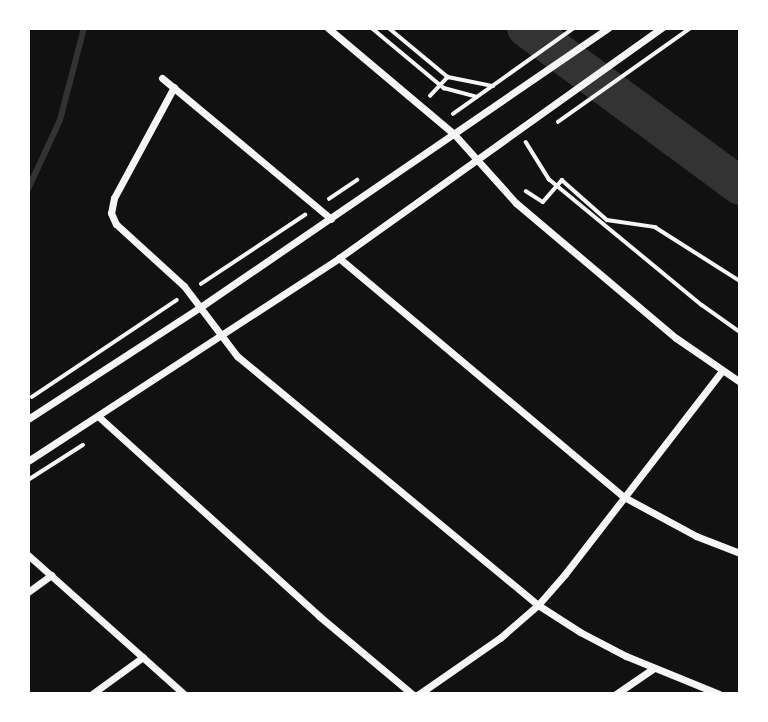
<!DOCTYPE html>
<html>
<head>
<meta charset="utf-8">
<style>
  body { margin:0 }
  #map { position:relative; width:768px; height:722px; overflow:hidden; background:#111; font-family:Rubik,sans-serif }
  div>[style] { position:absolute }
  .stream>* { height:6px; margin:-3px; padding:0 3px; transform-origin:3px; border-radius:3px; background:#333 }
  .river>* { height:38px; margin:-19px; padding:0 19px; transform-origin:19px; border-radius:19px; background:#333 }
  .path>* { height:3.5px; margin:-1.75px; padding:0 1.75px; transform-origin:1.75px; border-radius:1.75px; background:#f5f5f5 }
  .minor>* { height:7px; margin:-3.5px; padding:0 3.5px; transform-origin:3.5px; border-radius:3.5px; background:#f5f5f5 }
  span { translate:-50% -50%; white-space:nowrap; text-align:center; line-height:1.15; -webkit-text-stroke:7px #fff; paint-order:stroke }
  .frame { position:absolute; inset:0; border:30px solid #fff; pointer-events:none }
</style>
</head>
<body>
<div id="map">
  <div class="stream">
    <i style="left:28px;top:189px;width:76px;rotate:-65.1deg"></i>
    <i style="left:60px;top:120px;width:95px;rotate:-75.4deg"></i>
  </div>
  <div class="river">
    <i style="left:526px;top:28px;width:266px;rotate:36.4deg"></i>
  </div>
  <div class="path">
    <i style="left:372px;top:28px;width:94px;rotate:39.8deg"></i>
    <i style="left:444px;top:88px;width:34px;rotate:15deg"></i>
    <i style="left:389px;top:28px;width:77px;rotate:39.7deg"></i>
    <i style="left:448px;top:77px;width:46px;rotate:11.3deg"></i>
    <i style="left:430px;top:96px;width:26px;rotate:-47deg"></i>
    <i style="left:453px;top:114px;width:148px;rotate:-35.4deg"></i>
    <i style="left:558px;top:122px;width:163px;rotate:-35.3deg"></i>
    <i style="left:526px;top:142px;width:44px;rotate:58.1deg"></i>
    <i style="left:549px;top:179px;width:198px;rotate:39.5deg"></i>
    <i style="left:702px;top:305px;width:47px;rotate:35.4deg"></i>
    <i style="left:526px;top:191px;width:20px;rotate:33deg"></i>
    <i style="left:543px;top:202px;width:29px;rotate:-49deg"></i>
    <i style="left:562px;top:180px;width:60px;rotate:41.6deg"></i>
    <i style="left:607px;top:220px;width:49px;rotate:8.3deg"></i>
    <i style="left:655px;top:227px;width:101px;rotate:32.4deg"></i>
    <i style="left:329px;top:199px;width:34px;rotate:-34deg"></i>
    <i style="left:201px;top:284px;width:125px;rotate:-33.6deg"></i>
    <i style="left:32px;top:397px;width:174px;rotate:-33.8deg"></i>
    <i style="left:28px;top:480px;width:65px;rotate:-32.5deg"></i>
  </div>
  <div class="minor">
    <i style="left:328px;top:28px;width:165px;rotate:40.1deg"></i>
    <i style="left:454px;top:134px;width:93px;rotate:48.1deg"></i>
    <i style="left:516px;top:203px;width:209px;rotate:40.2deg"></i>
    <i style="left:676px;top:338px;width:78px;rotate:34.5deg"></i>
    <i style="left:162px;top:78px;width:220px;rotate:39.8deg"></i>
    <i style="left:174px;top:87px;width:126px;rotate:118.4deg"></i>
    <i style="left:114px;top:198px;width:15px;rotate:101deg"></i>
    <i style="left:111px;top:213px;width:12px;rotate:66deg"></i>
    <i style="left:116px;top:224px;width:92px;rotate:42.4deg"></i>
    <i style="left:184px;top:286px;width:88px;rotate:52.9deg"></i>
    <i style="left:237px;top:356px;width:391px;rotate:39.6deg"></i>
    <i style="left:538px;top:605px;width:50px;rotate:32.7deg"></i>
    <i style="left:580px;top:632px;width:52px;rotate:27.6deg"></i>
    <i style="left:626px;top:656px;width:100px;rotate:22.2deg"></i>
    <i style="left:339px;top:258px;width:372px;rotate:40deg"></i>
    <i style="left:624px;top:497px;width:82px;rotate:28.4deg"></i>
    <i style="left:696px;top:536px;width:47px;rotate:21.1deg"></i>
    <i style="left:99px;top:417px;width:297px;rotate:42.1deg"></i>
    <i style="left:319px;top:616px;width:121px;rotate:40deg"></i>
    <i style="left:28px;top:419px;width:204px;rotate:-33deg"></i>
    <i style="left:199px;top:308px;width:496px;rotate:-34.4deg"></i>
    <i style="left:28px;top:461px;width:371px;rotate:-33.1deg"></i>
    <i style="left:339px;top:258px;width:397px;rotate:-35.5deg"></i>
    <i style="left:28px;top:555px;width:209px;rotate:41.7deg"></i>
    <i style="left:28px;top:592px;width:29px;rotate:-36deg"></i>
    <i style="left:92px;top:694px;width:63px;rotate:-36deg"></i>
    <i style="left:419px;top:694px;width:98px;rotate:-34.7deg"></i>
    <i style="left:500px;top:638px;width:50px;rotate:-41deg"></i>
    <i style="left:538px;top:605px;width:41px;rotate:-48.9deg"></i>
    <i style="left:565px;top:574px;width:257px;rotate:-52.3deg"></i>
    <i style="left:616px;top:694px;width:46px;rotate:-34.4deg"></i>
  </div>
  <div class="frame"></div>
</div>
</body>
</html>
